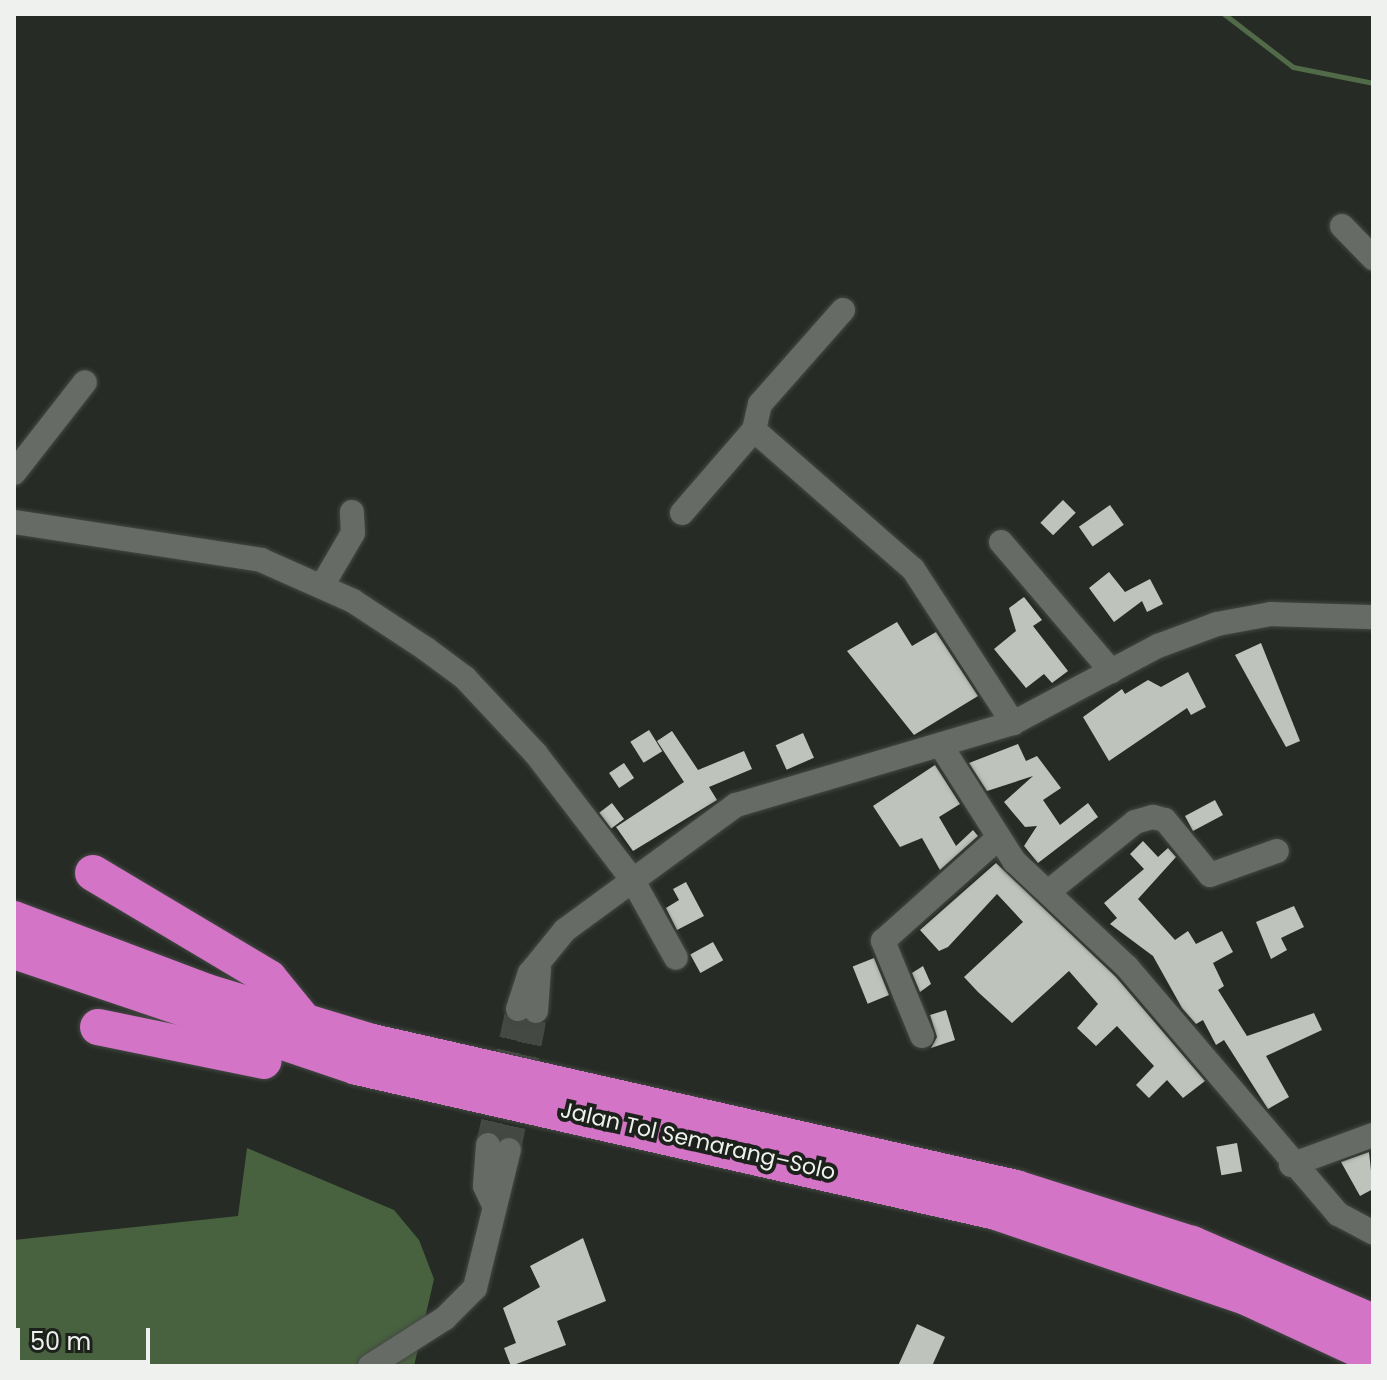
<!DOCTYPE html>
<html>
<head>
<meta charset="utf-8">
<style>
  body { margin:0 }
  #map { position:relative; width:1387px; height:1380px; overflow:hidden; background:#262b25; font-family:Poppins,sans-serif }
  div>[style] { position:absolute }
  .forest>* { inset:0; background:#48623f }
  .stream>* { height:5px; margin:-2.5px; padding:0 2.5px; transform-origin:2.5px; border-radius:2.5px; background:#516a47 }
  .building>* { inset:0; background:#bec4bc; transform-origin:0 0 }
  .minor-tunnel>* { height:24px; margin-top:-12px; transform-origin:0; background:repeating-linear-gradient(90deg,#444943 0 24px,transparent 0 36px) }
  .roads { filter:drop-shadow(0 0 2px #454844) drop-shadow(0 0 2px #454844) }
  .minor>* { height:24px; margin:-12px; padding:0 12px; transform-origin:12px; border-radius:12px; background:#666c65 }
  .highway>* { height:36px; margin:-18px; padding:0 18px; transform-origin:18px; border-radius:18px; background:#d374c7 }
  span { translate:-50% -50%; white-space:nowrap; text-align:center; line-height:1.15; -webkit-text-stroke:8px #1d211b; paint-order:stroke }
  .street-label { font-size:22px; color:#eef1ed }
  .frame { position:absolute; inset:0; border:16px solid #eef1ed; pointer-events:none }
  .scale { position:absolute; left:16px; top:1328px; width:134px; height:36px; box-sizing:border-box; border:4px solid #eef1ed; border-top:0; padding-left:10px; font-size:24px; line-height:28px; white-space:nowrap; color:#eef1ed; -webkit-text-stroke:6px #1d211b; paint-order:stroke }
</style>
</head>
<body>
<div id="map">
  <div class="forest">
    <i style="clip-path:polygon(247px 1148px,394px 1210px,419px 1240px,434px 1279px,414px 1366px,14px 1366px,14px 1240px,238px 1216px)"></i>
  </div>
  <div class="stream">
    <i style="left:1224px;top:14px;width:87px;rotate:37.5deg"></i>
    <i style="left:1293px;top:67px;width:82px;rotate:11.3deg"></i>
  </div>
  <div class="building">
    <i style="left:1063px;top:500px;width:18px;height:32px;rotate:45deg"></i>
    <i style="left:1110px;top:505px;width:24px;height:38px;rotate:55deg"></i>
    <i style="clip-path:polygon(1109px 572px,1125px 592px,1150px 579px,1163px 604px,1147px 612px,1142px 601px,1114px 622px,1089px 588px)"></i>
    <i style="clip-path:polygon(1024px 597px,1042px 620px,1033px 626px,1068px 671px,1052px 683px,1044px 674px,1026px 688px,994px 649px,1016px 631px,1009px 608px)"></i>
    <i style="clip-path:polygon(897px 622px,912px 646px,936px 632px,978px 696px,914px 735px,847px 651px)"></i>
    <i style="clip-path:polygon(1261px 643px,1300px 741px,1286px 747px,1235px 655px)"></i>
    <i style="clip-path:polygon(1188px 672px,1206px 707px,1191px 715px,1187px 708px,1109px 761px,1083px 717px,1122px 689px,1125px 694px,1148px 680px,1161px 687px)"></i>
    <i style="left:649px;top:730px;width:25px;height:22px;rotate:58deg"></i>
    <i style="clip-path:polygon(672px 731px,698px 770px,744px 751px,752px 769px,709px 787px,717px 800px,633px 851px,616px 827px,684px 782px,657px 741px)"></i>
    <i style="left:803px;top:733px;width:27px;height:30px;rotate:66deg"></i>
    <i style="clip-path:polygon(1018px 744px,1026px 761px,1037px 756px,1061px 788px,1043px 800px,1060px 825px,1088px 803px,1098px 817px,1038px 863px,1024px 846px,1037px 826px,1025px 827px,1004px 802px,1033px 776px,987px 791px,969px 763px)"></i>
    <i style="left:624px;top:763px;width:18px;height:18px;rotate:56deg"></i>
    <i style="clip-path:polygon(935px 765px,960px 804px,939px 817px,956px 846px,973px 830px,978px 836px,940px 870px,922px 838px,900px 847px,873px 806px)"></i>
    <i style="left:1215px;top:800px;width:17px;height:34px;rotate:62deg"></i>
    <i style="left:612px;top:803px;width:20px;height:16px;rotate:53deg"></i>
    <i style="clip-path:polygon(1143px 841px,1158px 857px,1168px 848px,1176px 857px,1138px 899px,1175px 940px,1188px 931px,1196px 944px,1222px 931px,1233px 952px,1213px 963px,1224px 986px,1218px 990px,1247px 1036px,1314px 1013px,1322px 1030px,1266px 1056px,1289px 1097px,1268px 1109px,1224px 1040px,1216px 1045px,1203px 1020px,1196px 1024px,1182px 1008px,1153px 956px,1110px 924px,1117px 918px,1104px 903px,1144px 869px,1130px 854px)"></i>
    <i style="clip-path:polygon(996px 863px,1116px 977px,1205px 1081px,1183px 1098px,1167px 1080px,1149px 1098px,1136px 1085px,1154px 1066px,1117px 1026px,1096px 1046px,1077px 1028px,1098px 1004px,1069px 971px,1012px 1023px,978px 992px,964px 977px,1023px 922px,997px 894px,948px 947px,939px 951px,920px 930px)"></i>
    <i style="clip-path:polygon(686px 882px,704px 916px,677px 930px,666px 908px,679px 900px,673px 889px)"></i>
    <i style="clip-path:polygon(1294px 906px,1304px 927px,1281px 938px,1287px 950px,1271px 959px,1256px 922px)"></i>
    <i style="left:713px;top:942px;width:21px;height:26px;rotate:61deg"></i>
    <i style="left:874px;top:958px;width:40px;height:23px;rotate:68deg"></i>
    <i style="clip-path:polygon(923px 966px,931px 984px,920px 992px,912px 973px)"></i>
    <i style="clip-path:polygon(946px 1010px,955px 1040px,931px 1048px,937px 1037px,930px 1015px)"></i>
    <i style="left:1237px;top:1143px;width:29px;height:21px;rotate:80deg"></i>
    <i style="clip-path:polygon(1369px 1152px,1373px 1189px,1360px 1196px,1341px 1162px)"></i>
    <i style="clip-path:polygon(583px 1238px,606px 1301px,557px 1321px,566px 1345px,511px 1366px,504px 1348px,516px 1343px,503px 1308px,540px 1287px,530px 1266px)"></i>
    <i style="clip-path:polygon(917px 1324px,945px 1337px,932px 1366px,898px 1366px)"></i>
  </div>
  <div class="minor-tunnel">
    <i style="left:488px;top:1145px;width:139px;rotate:-77.6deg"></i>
    <i style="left:509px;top:1150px;width:142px;rotate:-79deg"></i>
  </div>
  <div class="roads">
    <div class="minor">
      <i style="left:1342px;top:226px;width:45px;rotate:45.9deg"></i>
      <i style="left:843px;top:310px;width:125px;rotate:131.4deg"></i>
      <i style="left:760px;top:404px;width:27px;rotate:103deg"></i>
      <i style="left:754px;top:430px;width:211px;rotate:41.2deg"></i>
      <i style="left:913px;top:569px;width:184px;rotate:57deg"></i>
      <i style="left:14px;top:473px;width:115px;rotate:-52deg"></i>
      <i style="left:682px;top:513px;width:110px;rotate:-49.1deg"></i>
      <i style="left:14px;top:522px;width:250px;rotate:8.7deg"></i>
      <i style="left:261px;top:560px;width:101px;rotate:24deg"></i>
      <i style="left:353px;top:601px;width:87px;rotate:33.3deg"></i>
      <i style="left:426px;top:649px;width:49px;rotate:36.6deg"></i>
      <i style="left:465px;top:678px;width:104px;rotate:46.9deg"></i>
      <i style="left:536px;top:754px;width:158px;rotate:52.5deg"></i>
      <i style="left:632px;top:879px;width:90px;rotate:60.9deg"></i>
      <i style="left:1001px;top:542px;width:170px;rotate:49.5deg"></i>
      <i style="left:322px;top:586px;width:61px;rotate:-59.7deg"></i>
      <i style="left:353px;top:533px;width:21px;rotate:-93deg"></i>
      <i style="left:943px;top:749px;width:133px;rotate:57.6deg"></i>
      <i style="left:1014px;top:861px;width:155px;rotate:43.2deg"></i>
      <i style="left:1127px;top:967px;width:325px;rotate:49.5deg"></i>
      <i style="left:1338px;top:1214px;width:40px;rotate:28deg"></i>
      <i style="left:1048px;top:892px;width:112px;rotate:-38.8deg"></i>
      <i style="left:1135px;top:822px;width:19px;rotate:-16deg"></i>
      <i style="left:1153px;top:817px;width:12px;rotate:14deg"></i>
      <i style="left:1165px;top:820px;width:71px;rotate:50.7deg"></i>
      <i style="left:1210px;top:875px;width:71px;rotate:-19.7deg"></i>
      <i style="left:518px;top:1009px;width:38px;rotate:-72deg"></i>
      <i style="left:530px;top:973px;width:55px;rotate:-50.9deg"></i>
      <i style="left:565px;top:930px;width:212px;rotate:-36.2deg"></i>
      <i style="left:736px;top:805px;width:289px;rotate:-16.5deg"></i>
      <i style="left:1013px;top:723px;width:164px;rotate:-28deg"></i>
      <i style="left:1158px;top:646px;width:63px;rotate:-20.4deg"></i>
      <i style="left:1217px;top:624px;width:55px;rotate:-10.5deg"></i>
      <i style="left:1271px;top:614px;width:102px;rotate:1.7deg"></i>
      <i style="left:536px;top:1011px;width:42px;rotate:-85.9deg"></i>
      <i style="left:922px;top:1036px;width:103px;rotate:-112.3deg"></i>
      <i style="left:883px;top:941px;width:152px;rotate:-41.8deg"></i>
      <i style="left:488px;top:1145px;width:41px;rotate:94.2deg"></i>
      <i style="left:485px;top:1186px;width:17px;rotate:65deg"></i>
      <i style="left:1291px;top:1165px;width:87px;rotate:-20.1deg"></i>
      <i style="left:370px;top:1366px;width:89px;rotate:-32.6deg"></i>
      <i style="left:445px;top:1318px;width:42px;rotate:-45deg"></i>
      <i style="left:475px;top:1288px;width:142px;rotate:-76.2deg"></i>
    </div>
    <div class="highway">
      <i style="left:93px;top:873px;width:205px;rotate:30.8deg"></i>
      <i style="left:269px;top:978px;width:55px;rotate:50.9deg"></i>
      <i style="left:14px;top:919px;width:206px;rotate:20.7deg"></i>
      <i style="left:207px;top:992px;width:168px;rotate:16.9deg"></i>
      <i style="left:368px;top:1041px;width:664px;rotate:12.78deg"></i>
      <i style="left:1016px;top:1188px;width:185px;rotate:17.7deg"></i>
      <i style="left:1192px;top:1244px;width:197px;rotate:23.3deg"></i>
      <i style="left:14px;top:951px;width:362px;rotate:18.7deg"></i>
      <i style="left:357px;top:1067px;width:655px;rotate:12.78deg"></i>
      <i style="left:996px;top:1212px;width:266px;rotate:18.8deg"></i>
      <i style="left:1248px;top:1298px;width:138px;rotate:24.9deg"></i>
      <i style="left:98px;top:1027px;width:169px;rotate:11.6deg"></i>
    </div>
  </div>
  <div class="street-label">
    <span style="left:698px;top:1141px;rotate:13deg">Jalan Tol Semarang–Solo</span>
  </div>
  <div class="frame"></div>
  <div class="scale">50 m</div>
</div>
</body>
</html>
